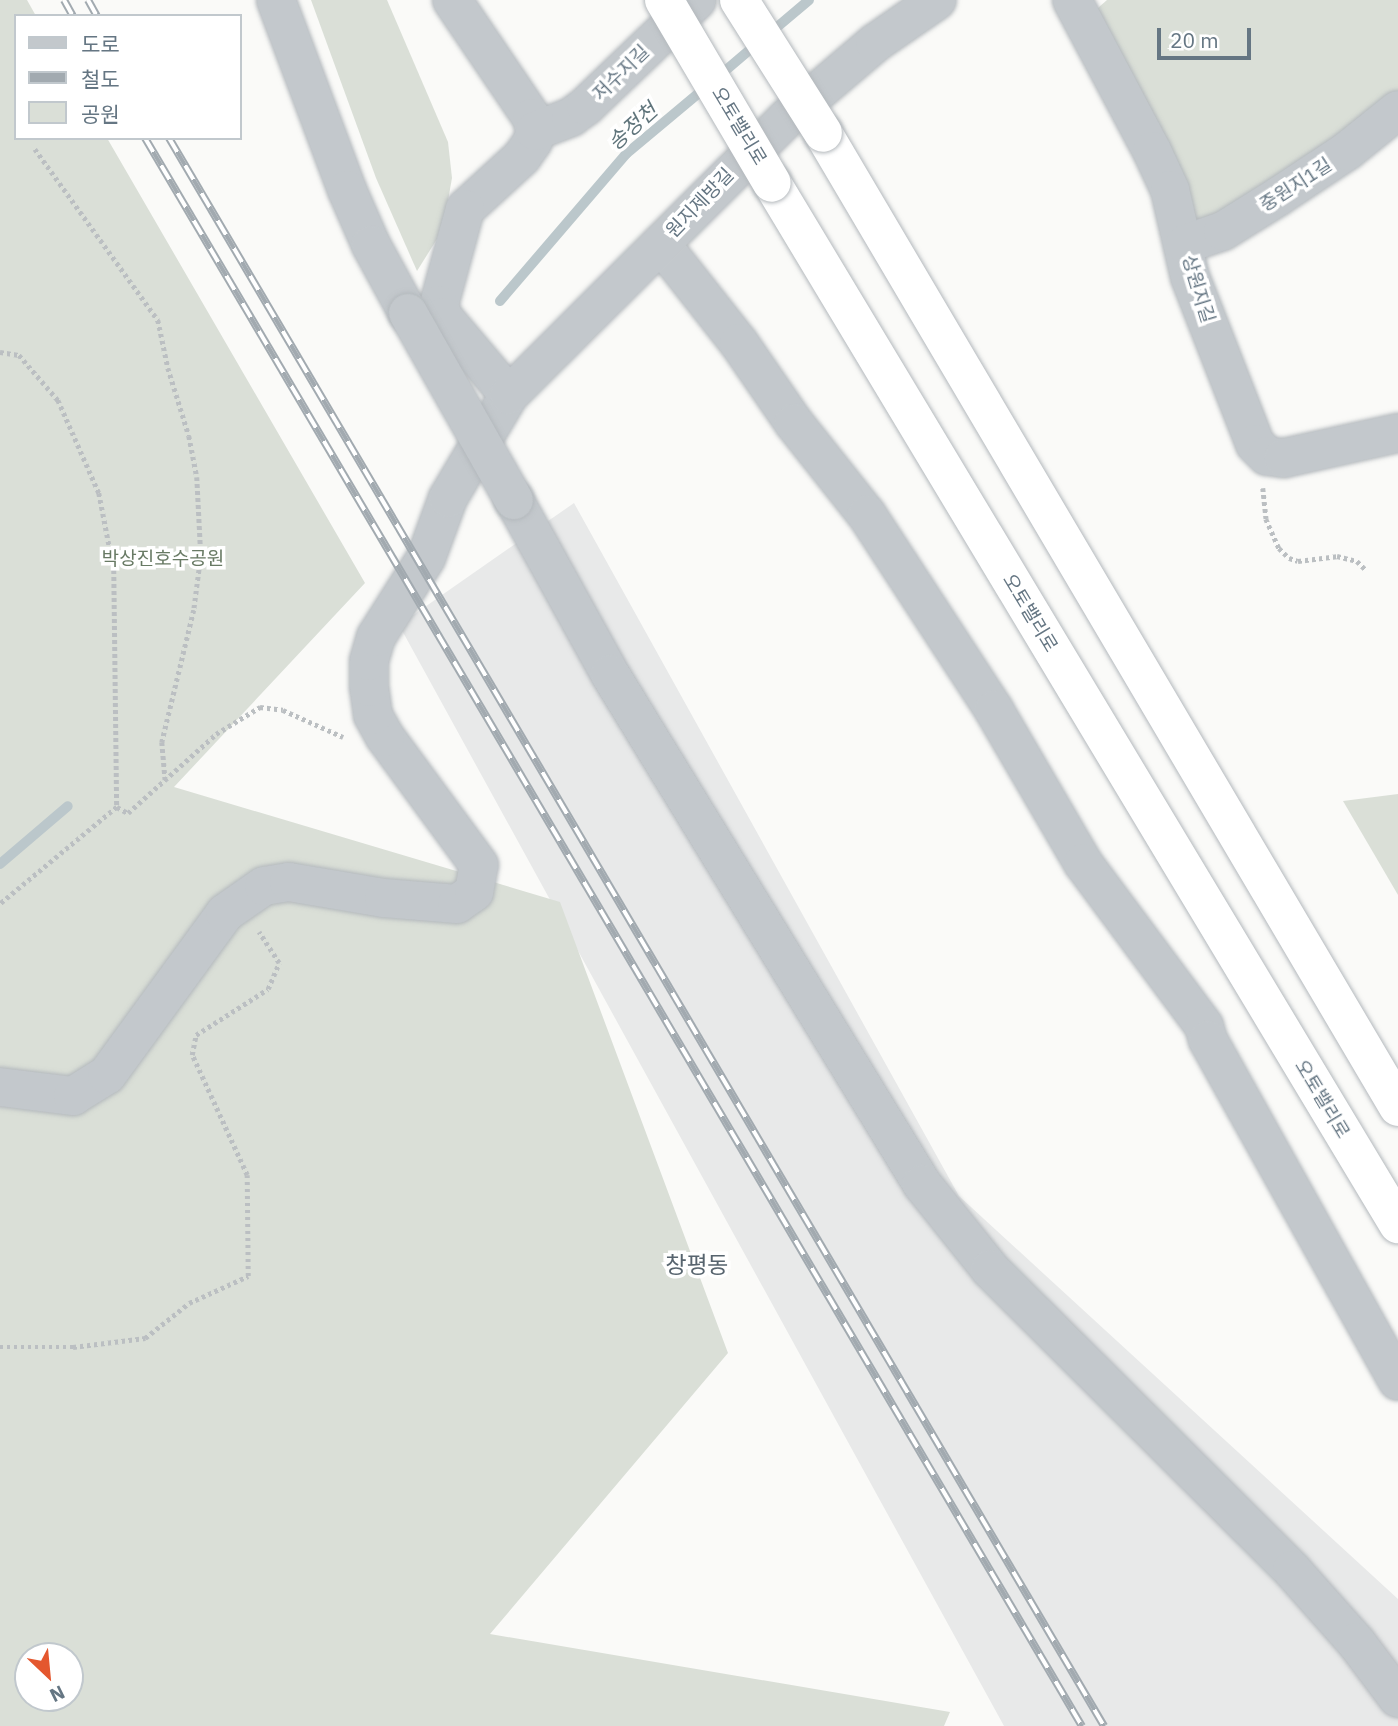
<!DOCTYPE html>
<html>
<head>
<meta charset="utf-8">
<style>
  body { margin:0 }
  #map { position:relative; width:1398px; height:1726px; overflow:hidden; background:#fafaf8; font-family:"IBM Plex Sans","Noto Sans KR",sans-serif }
  div>[style] { position:absolute }
  .built>* { inset:0; background:#e8e9e9 }
  .green>* { inset:0; background:#dadfd7 }
  .stream>* { height:10px; margin:-5px; padding:0 5px; transform-origin:5px; border-radius:5px; background:#bbc7cb }
  .path>* { height:4.5px; margin-top:-2.25px; transform-origin:0; background:repeating-linear-gradient(90deg,#bbbfc2 0 3.5px,transparent 0 7px) }
  .roads { filter:drop-shadow(0 0 2px #b4b9bd) drop-shadow(0 0 2px #b4b9bd) }
  .minor>* { height:38px; margin:-19px; padding:0 19px; transform-origin:19px; border-radius:19px; background:#c3c8cc }
  .highway>* { height:38px; margin:-19px; padding:0 19px; transform-origin:19px; border-radius:19px; background:#fff }
  .rail>* { height:8px; margin-top:-4px; transform-origin:0; background:repeating-linear-gradient(90deg,#fff 0 16px,#a2aab0 0 32px); box-sizing:border-box; border-block:2px solid #a2aab0 }
  .bridges { filter:drop-shadow(0 0 2px #b4b9bd) drop-shadow(0 0 2px #b4b9bd) }
  .minor-bridge>* { height:38px; margin:-19px; padding:0 19px; transform-origin:19px; border-radius:19px; background:#c3c8cc }
  .highway-bridge>* { height:38px; margin:-19px; padding:0 19px; transform-origin:19px; border-radius:19px; background:#fff }
  span { translate:-50% -50%; white-space:nowrap; text-align:center; line-height:1.15; -webkit-text-stroke:7px #fff; paint-order:stroke }
  .street-label { font-size:19px; color:#657683 }
  .park-label { font-size:19px; color:#687a64 }
  .water-label { font-size:21px; color:#60757c; font-style:italic }
  .quarter-label { font-size:23px; color:#57646e }
  .legend { position:absolute; left:14px; top:14px; width:228px; height:126px; box-sizing:border-box; background:#fff; border:2px solid #c1c8cd; margin:0; padding:9px 12px; list-style:none; font-size:21px; color:#657683 }
  .legend li { display:flex; align-items:center; gap:14px; height:35px }
  .legend b { width:35px; border:2px solid #c1c8cd }
  .north { position:absolute; left:14px; top:1642px; width:70px; height:70px; box-sizing:border-box; background:#fff; border:2px solid #c1c8cd; border-radius:50%; rotate:154deg; font-size:19px; font-weight:700; line-height:28px; text-align:center; color:#657683 }
  .north::after { content:''; display:block; margin:auto; width:24px; height:32px; background:#e4572e; clip-path:polygon(50% 0,100% 100%,50% 72%,0 100%) }
  .scale { position:absolute; left:1157px; top:28px; width:94px; height:32px; box-sizing:border-box; border:4px solid #657683; border-top:0; padding-left:9px; font-size:21px; line-height:24px; white-space:nowrap; color:#657683; -webkit-text-stroke:5px #fff; paint-order:stroke }
</style>
</head>
<body>
<div id="map">
  <div class="built">
    <i style="clip-path:polygon(574px 503px,959px 1196px,1398px 1599px,1398px 1726px,1004px 1726px,399px 625px)"></i>
  </div>
  <div class="green">
    <i style="clip-path:polygon(evenodd,0 0,27px 0,36px 16px,16px 16px,16px 138px,107px 138px,365px 583px,174px 787px,560px 902px,728px 1353px,490px 1634px,950px 1712px,944px 1726px,0 1726px,0 0,28px 1656px,70px 1656px,70px 1698px,28px 1698px,28px 1656px)"></i>
    <i style="clip-path:polygon(311px 0,387px 0,448px 142px,452px 178px,447px 206px,437px 239px,417px 271px,376px 178px)"></i>
    <i style="clip-path:polygon(1107px 0,1398px 0,1398px 103px,1201px 233px,1090px 15px)"></i>
    <i style="clip-path:polygon(1398px 794px,1398px 895px,1343px 801px)"></i>
  </div>
  <div class="stream">
    <i style="left:770px;top:33px;width:51px;rotate:-40.2deg"></i>
    <i style="left:719px;top:76px;width:52px;rotate:-40.4deg"></i>
    <i style="left:500px;top:301px;width:194px;rotate:-49.4deg"></i>
    <i style="left:626px;top:154px;width:103px;rotate:-39.9deg"></i>
    <i style="left:0;top:864px;width:89px;rotate:-40.5deg"></i>
  </div>
  <div class="path">
    <i style="left:35px;top:149px;width:211px;rotate:54.3deg"></i>
    <i style="left:158px;top:320px;width:49px;rotate:78.2deg"></i>
    <i style="left:168px;top:368px;width:71px;rotate:72.8deg"></i>
    <i style="left:189px;top:436px;width:42px;rotate:79deg"></i>
    <i style="left:197px;top:477px;width:79px;rotate:87.1deg"></i>
    <i style="left:201px;top:556px;width:54px;rotate:97.4deg"></i>
    <i style="left:194px;top:610px;width:136px;rotate:103.6deg"></i>
    <i style="left:162px;top:742px;width:38px;rotate:85deg"></i>
    <i style="left:0;top:352px;width:19px;rotate:9deg"></i>
    <i style="left:19px;top:355px;width:60px;rotate:49.1deg"></i>
    <i style="left:58px;top:400px;width:102px;rotate:66.2deg"></i>
    <i style="left:99px;top:493px;width:78px;rotate:79deg"></i>
    <i style="left:114px;top:570px;width:237px;rotate:89.3deg"></i>
    <i style="left:117px;top:807px;width:152px;rotate:140.3deg"></i>
    <i style="left:1263px;top:488px;width:31px;rotate:84deg"></i>
    <i style="left:1266px;top:519px;width:32px;rotate:66deg"></i>
    <i style="left:1279px;top:548px;width:14px;rotate:45deg"></i>
    <i style="left:1289px;top:558px;width:9px;rotate:18deg"></i>
    <i style="left:1298px;top:561px;width:39px;rotate:-7deg"></i>
    <i style="left:1337px;top:556px;width:21px;rotate:14deg"></i>
    <i style="left:1357px;top:561px;width:14px;rotate:45deg"></i>
    <i style="left:117px;top:807px;width:13px;rotate:29deg"></i>
    <i style="left:128px;top:813px;width:118px;rotate:-41.9deg"></i>
    <i style="left:216px;top:734px;width:52px;rotate:-31.5deg"></i>
    <i style="left:260px;top:707px;width:23px;rotate:7deg"></i>
    <i style="left:283px;top:710px;width:66px;rotate:24.2deg"></i>
    <i style="left:0;top:1347px;width:73px"></i>
    <i style="left:73px;top:1347px;width:73px;rotate:-7.1deg"></i>
    <i style="left:145px;top:1338px;width:56px;rotate:-38.5deg"></i>
    <i style="left:189px;top:1303px;width:65px;rotate:-24.6deg"></i>
    <i style="left:248px;top:1276px;width:101px;rotate:-90.6deg"></i>
    <i style="left:247px;top:1175px;width:132px;rotate:-114.6deg"></i>
    <i style="left:192px;top:1055px;width:20px;rotate:-79deg"></i>
    <i style="left:196px;top:1035px;width:85px;rotate:-32.6deg"></i>
    <i style="left:268px;top:989px;width:28px;rotate:-67deg"></i>
    <i style="left:279px;top:963px;width:37px;rotate:-123deg"></i>
  </div>
  <div class="roads">
    <div class="minor">
      <i style="left:276px;top:0;width:203px;rotate:69.5deg"></i>
      <i style="left:347px;top:190px;width:60px;rotate:66.4deg"></i>
      <i style="left:371px;top:245px;width:77px;rotate:61.4deg"></i>
      <i style="left:452px;top:0;width:143px;rotate:55.9deg"></i>
      <i style="left:532px;top:118px;width:13px;rotate:77deg"></i>
      <i style="left:535px;top:131px;width:10px;rotate:101deg"></i>
      <i style="left:533px;top:141px;width:19px;rotate:125deg"></i>
      <i style="left:522px;top:157px;width:77px;rotate:137.6deg"></i>
      <i style="left:465px;top:209px;width:99px;rotate:105.2deg"></i>
      <i style="left:439px;top:305px;width:13px;rotate:72deg"></i>
      <i style="left:443px;top:317px;width:102px;rotate:49.8deg"></i>
      <i style="left:1072px;top:0;width:171px;rotate:62.1deg"></i>
      <i style="left:1152px;top:151px;width:43px;rotate:65.2deg"></i>
      <i style="left:1170px;top:190px;width:89px;rotate:77.1deg"></i>
      <i style="left:1190px;top:277px;width:179px;rotate:68.7deg"></i>
      <i style="left:1255px;top:444px;width:17px;rotate:45deg"></i>
      <i style="left:1267px;top:456px;width:17px;rotate:7deg"></i>
      <i style="left:1284px;top:458px;width:117px;rotate:-12.4deg"></i>
      <i style="left:535px;top:131px;width:39px;rotate:-21deg"></i>
      <i style="left:571px;top:117px;width:19px;rotate:-36deg"></i>
      <i style="left:586px;top:106px;width:153px;rotate:-43.7deg"></i>
      <i style="left:661px;top:244px;width:126px;rotate:51.8deg"></i>
      <i style="left:739px;top:343px;width:97px;rotate:55.5deg"></i>
      <i style="left:794px;top:423px;width:117px;rotate:51.6deg"></i>
      <i style="left:867px;top:515px;width:233px;rotate:56.9deg"></i>
      <i style="left:994px;top:710px;width:177px;rotate:59.8deg"></i>
      <i style="left:1083px;top:863px;width:203px;rotate:53.4deg"></i>
      <i style="left:1204px;top:1026px;width:15px;rotate:74deg"></i>
      <i style="left:1208px;top:1040px;width:390px;rotate:60.9deg"></i>
      <i style="left:1185px;top:244px;width:40px;rotate:-18.9deg"></i>
      <i style="left:1223px;top:231px;width:66px;rotate:-32deg"></i>
      <i style="left:1279px;top:196px;width:82px;rotate:-33.5deg"></i>
      <i style="left:1347px;top:151px;width:65px;rotate:-38.8deg"></i>
      <i style="left:514px;top:500px;width:199px;rotate:61.1deg"></i>
      <i style="left:610px;top:674px;width:598px;rotate:58.54deg"></i>
      <i style="left:922px;top:1184px;width:109px;rotate:51.3deg"></i>
      <i style="left:990px;top:1269px;width:426px;rotate:44.9deg"></i>
      <i style="left:1292px;top:1570px;width:96px;rotate:48.4deg"></i>
      <i style="left:1356px;top:1642px;width:70px;rotate:53.1deg"></i>
      <i style="left:0;top:1087px;width:74px;rotate:7deg"></i>
      <i style="left:73px;top:1096px;width:40px;rotate:-32deg"></i>
      <i style="left:107px;top:1075px;width:200px;rotate:-53.9deg"></i>
      <i style="left:225px;top:913px;width:47px;rotate:-34.7deg"></i>
      <i style="left:264px;top:886px;width:25px;rotate:-9deg"></i>
      <i style="left:289px;top:882px;width:96px;rotate:9.6deg"></i>
      <i style="left:384px;top:898px;width:73px;rotate:4.7deg"></i>
      <i style="left:457px;top:904px;width:21px;rotate:-35deg"></i>
      <i style="left:474px;top:892px;width:27px;rotate:-80deg"></i>
      <i style="left:479px;top:865px;width:159px;rotate:-126.3deg"></i>
      <i style="left:385px;top:737px;width:25px;rotate:-119deg"></i>
      <i style="left:373px;top:715px;width:28px;rotate:-98deg"></i>
      <i style="left:369px;top:687px;width:26px;rotate:-90deg"></i>
      <i style="left:369px;top:661px;width:25px;rotate:-74deg"></i>
      <i style="left:376px;top:637px;width:93px;rotate:-57.7deg"></i>
      <i style="left:426px;top:558px;width:64px;rotate:-69.9deg"></i>
      <i style="left:448px;top:498px;width:120px;rotate:-59.4deg"></i>
      <i style="left:509px;top:395px;width:392px;rotate:-44.9deg"></i>
      <i style="left:787px;top:118px;width:116px;rotate:-40.4deg"></i>
      <i style="left:875px;top:43px;width:75px;rotate:-34.7deg"></i>
    </div>
    <div class="highway">
      <i style="left:823px;top:133px;width:1131px;rotate:59.44deg"></i>
      <i style="left:772px;top:183px;width:1215px;rotate:58.98deg"></i>
    </div>
  </div>
  <div class="rail">
    <i style="left:64px;top:0;width:18px;rotate:61deg"></i>
    <i style="left:88px;top:0;width:18px;rotate:61deg"></i>
    <i style="left:145px;top:138px;width:1844px;rotate:59.46deg"></i>
    <i style="left:169px;top:138px;width:1843px;rotate:59.51deg"></i>
  </div>
  <div class="bridges">
    <div class="minor-bridge">
      <i style="left:408px;top:313px;width:215px;rotate:60.5deg"></i>
    </div>
    <div class="highway-bridge">
      <i style="left:664px;top:0;width:212px;rotate:59.5deg"></i>
      <i style="left:739px;top:0;width:157px;rotate:57.7deg"></i>
    </div>
  </div>
  <div class="street-label">
    <span style="left:621px;top:73px;rotate:-44deg">저수지길</span>
    <span style="left:739px;top:126px;rotate:59deg">오토밸리로</span>
    <span style="left:1296px;top:185px;rotate:-33deg">중원지1길</span>
    <span style="left:700px;top:203px;rotate:-46deg">원지제방길</span>
    <span style="left:1198px;top:289px;rotate:73deg">상원지길</span>
    <span style="left:1030px;top:613px;rotate:59deg">오토밸리로</span>
    <span style="left:1322px;top:1099px;rotate:59deg">오토밸리로</span>
  </div>
  <div class="park-label">
    <span style="left:163px;top:559px">박상진호수공원</span>
  </div>
  <div class="water-label">
    <span style="left:632px;top:126px;rotate:-42deg">송정천</span>
  </div>
  <div class="quarter-label">
    <span style="left:697px;top:1264px">창평동</span>
  </div>
  <ul class="legend">
  <li><b style="height:9px;background:#c3c8cc"></b>도로</li>
  <li><b style="height:9px;background:#a2aab0"></b>철도</li>
  <li><b style="height:19px;background:#dadfd7"></b>공원</li>
  </ul>
  <div class="north">N</div>
  <div class="scale">20 m</div>
</div>
</body>
</html>
